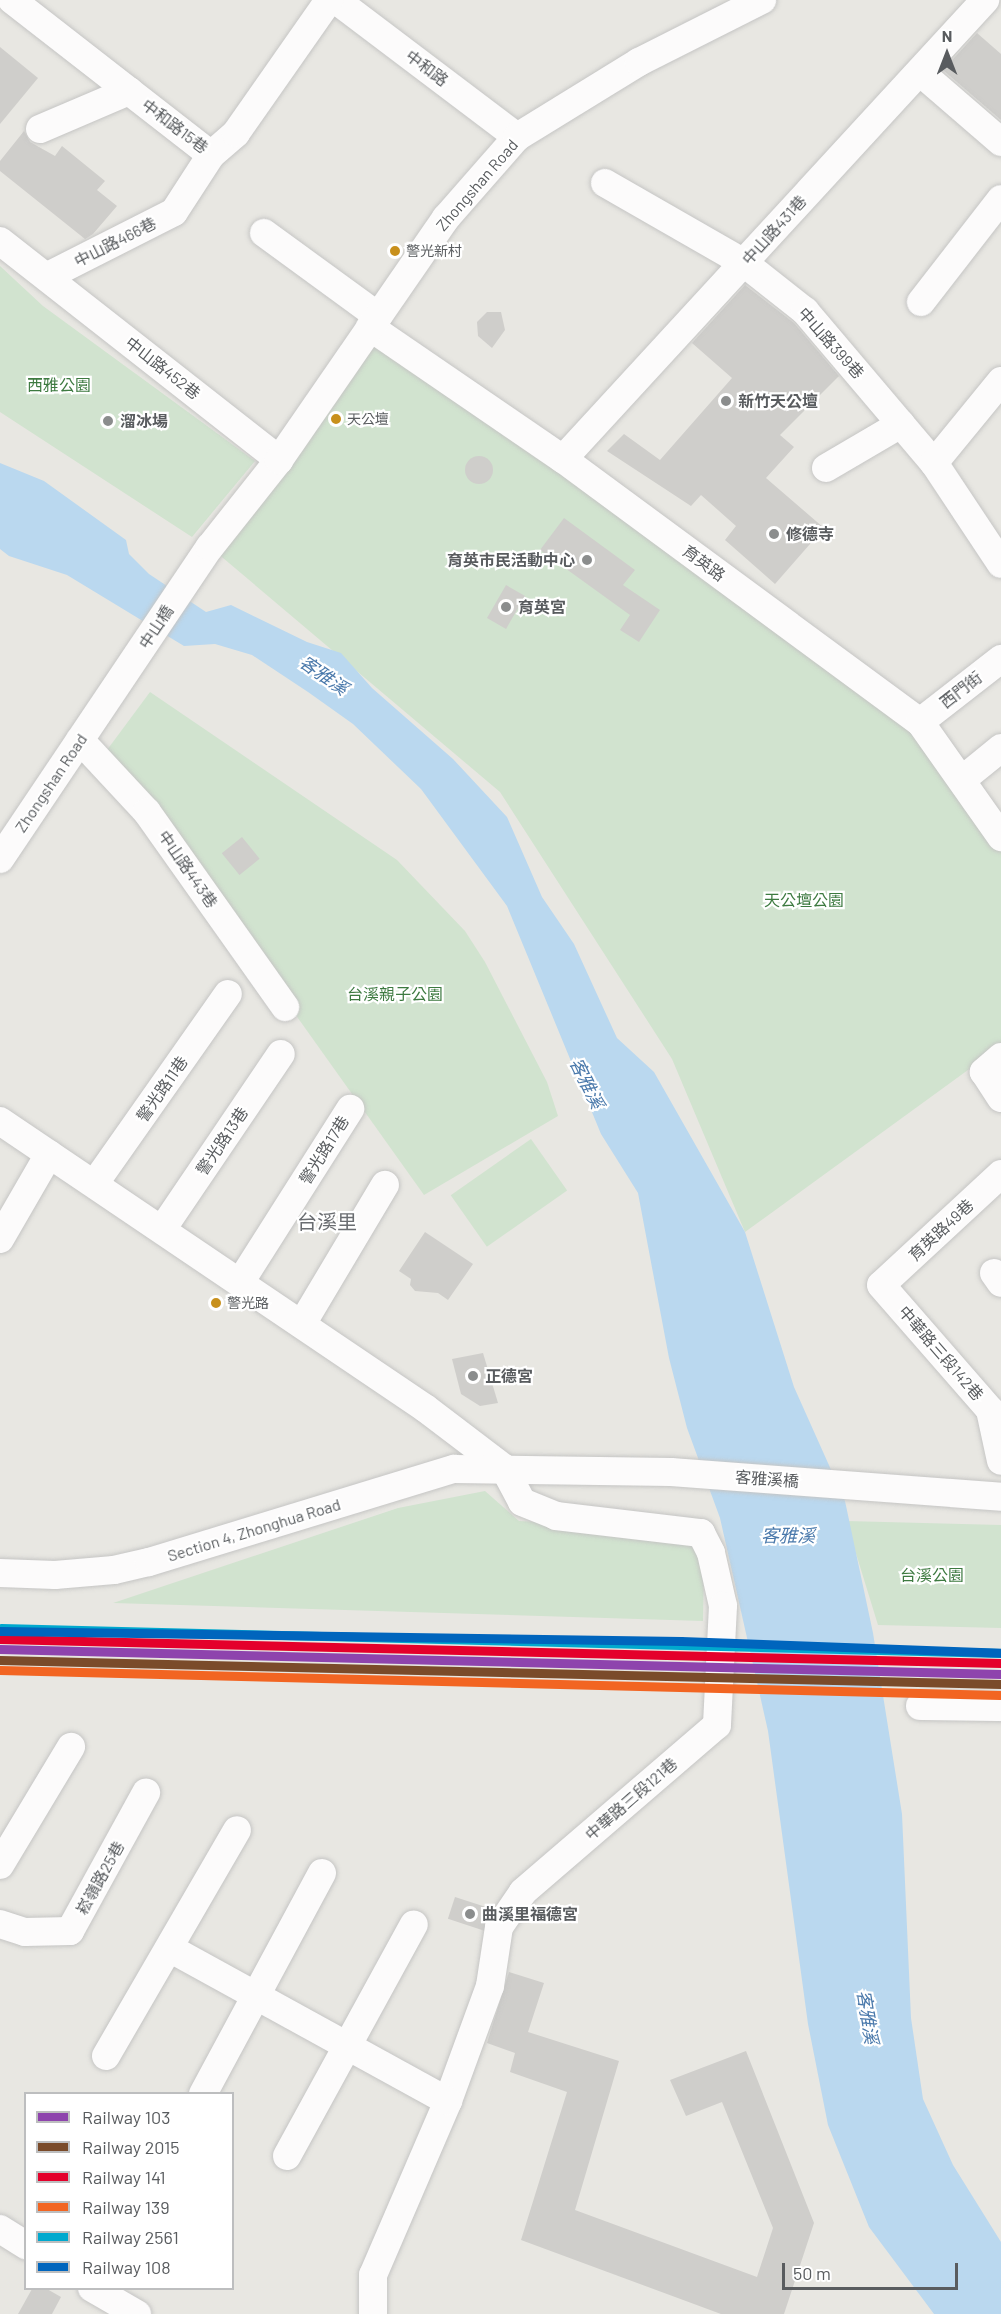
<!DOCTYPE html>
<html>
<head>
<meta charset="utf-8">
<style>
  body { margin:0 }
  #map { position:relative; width:1001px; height:2314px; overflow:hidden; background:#e8e7e2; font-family:Barlow,"Noto Sans TC",sans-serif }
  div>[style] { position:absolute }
  .green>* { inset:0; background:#d1e3cf; transform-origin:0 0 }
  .water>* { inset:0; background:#bad8ef }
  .building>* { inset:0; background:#cfcecb; transform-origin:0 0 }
  .round { border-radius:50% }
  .roads { filter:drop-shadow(0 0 2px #c5c5c4) drop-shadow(0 0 2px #c5c5c4) }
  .minor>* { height:28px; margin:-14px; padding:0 14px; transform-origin:14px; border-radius:14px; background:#fcfbfb }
  .rail-1>* { height:9px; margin:-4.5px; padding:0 4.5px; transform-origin:4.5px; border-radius:4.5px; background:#8e44ad }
  .rail-2>* { height:9px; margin:-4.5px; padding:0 4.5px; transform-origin:4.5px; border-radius:4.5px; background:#7a4b2a }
  .rail-3>* { height:9px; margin:-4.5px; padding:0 4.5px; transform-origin:4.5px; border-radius:4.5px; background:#e4002b }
  .rail-4>* { height:9px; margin:-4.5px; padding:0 4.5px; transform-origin:4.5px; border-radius:4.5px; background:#f26522 }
  .rail-5>* { height:9px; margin:-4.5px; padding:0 4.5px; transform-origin:4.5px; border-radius:4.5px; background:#00a9ce }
  .rail-6>* { height:9px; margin:-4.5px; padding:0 4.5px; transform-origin:4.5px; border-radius:4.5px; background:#0065bd }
  .dots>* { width:16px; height:16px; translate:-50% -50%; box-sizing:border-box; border:3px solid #fff; border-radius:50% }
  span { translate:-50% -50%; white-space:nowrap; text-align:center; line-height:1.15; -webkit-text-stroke:4.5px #fff; paint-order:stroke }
  .bus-label { font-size:14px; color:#595c5f }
  .left { translate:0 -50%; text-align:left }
  .street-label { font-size:16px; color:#595c5f }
  .park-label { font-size:16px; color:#3d7a40 }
  .poi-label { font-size:16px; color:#595c5f; font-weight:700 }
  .right { translate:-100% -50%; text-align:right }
  .water-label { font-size:18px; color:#4a79ab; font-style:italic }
  .quarter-label { font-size:20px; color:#6a6d71 }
  .legend { position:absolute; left:24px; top:2092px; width:210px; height:198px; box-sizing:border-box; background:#fff; border:2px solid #bdbebf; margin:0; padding:8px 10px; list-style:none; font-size:18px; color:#595c5f }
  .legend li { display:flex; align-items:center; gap:12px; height:30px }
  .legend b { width:30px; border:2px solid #bdbebf }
  .north { position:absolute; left:917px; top:24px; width:60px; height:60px; -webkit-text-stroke:4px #fff; paint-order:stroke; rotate:0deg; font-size:16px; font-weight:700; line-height:24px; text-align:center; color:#595c5f }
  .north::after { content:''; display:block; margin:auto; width:21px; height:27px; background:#595c5f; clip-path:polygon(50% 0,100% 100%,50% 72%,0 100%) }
  .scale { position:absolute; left:782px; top:2263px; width:176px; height:27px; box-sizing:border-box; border:3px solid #595c5f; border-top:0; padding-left:8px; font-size:18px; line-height:21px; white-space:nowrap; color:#595c5f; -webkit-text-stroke:4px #fff; paint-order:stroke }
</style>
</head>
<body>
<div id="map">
  <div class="green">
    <i style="clip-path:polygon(0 266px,43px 306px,255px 461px,192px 537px,0 412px)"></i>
    <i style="clip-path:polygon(370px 327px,920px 722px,1001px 840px,1001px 1046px,745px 1232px,672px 1059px,500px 792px,210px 547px)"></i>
    <i style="clip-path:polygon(150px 692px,397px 860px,465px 931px,485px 962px,547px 1082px,558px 1116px,424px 1195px,107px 750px)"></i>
    <i style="left:531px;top:1139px;width:63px;height:98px;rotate:55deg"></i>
    <i style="clip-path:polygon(485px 1491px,519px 1521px,672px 1529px,691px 1542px,704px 1566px,703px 1621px,113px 1603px,398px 1508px)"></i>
    <i style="clip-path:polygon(846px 1521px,1001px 1525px,1001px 1628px,878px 1625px)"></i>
  </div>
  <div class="water">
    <i style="clip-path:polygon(0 463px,44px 481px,126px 540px,129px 554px,149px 574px,206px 612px,231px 605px,307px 642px,341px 653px,372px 688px,453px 759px,507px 817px,542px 897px,574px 944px,617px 1038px,654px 1072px,745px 1232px,794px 1387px,845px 1501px,873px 1633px,902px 1814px,911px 2018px,923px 2099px,953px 2165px,1001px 2242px,1001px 2314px,934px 2314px,869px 2227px,828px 2125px,808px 2024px,768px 1731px,720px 1518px,687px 1428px,669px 1358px,638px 1193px,601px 1134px,507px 906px,421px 789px,353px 724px,308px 692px,252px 655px,215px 644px,184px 646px,67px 575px,9px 556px,0 549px)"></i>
  </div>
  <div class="building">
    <i style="clip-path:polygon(977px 33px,1001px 54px,1001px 120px,943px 70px)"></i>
    <i style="clip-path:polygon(0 47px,38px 78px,0 124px)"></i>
    <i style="clip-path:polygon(24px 131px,30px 142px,55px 156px,62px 146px,105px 181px,97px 190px,117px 206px,93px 234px,85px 239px,0 171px,0 161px)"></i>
    <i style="clip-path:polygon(745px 285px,794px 323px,839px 376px,780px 435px,794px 447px,766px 478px,824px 528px,775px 584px,725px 540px,736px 526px,701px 495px,691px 506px,607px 451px,624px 434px,660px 460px,732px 378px,692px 343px)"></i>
    <i style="clip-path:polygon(501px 312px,505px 330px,492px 348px,478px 336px,477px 322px,487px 312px)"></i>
    <i class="round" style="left:465px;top:456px;width:28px;height:28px"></i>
    <i style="clip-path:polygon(564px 518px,635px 570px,623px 585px,660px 610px,639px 642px,620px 630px,630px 615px,540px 550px)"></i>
    <i style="left:506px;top:585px;width:22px;height:38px;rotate:30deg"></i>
    <i style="left:242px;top:837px;width:28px;height:26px;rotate:51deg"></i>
    <i style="clip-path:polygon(425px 1232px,473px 1264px,448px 1300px,438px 1293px,415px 1291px,410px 1285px,411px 1279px,399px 1271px)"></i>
    <i style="clip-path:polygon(483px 1353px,498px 1403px,480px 1406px,461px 1394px,452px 1359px)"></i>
    <i style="left:455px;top:1897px;width:39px;height:23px;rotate:18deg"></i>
    <i style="clip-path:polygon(509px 1972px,544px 1983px,528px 2032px,619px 2061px,575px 2210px,757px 2277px,773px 2228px,722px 2102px,686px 2116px,670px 2080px,746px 2051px,814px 2223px,784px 2314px,721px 2314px,521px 2240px,567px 2092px,510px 2072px,515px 2053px,487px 2043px)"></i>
    <i style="clip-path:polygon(32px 2289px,47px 2289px,61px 2297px,52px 2314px,18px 2314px)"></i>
  </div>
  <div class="roads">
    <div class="minor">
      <i style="left:12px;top:0;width:252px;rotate:37.9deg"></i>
      <i style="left:336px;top:0;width:227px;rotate:37.1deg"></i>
      <i style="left:920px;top:72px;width:107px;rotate:40.8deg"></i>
      <i style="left:40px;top:129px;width:97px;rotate:-23.1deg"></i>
      <i style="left:605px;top:183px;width:160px;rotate:29.9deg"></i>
      <i style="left:744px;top:263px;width:78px;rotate:38.2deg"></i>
      <i style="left:805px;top:311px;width:199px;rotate:49.7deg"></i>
      <i style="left:934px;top:463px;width:121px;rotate:56.4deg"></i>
      <i style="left:264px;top:233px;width:141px;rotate:36.1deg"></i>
      <i style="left:0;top:241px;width:355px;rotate:38.1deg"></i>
      <i style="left:48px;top:276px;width:141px;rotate:-26.9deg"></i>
      <i style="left:174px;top:212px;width:68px;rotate:-57deg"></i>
      <i style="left:211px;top:155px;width:33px;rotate:-41deg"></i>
      <i style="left:236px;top:133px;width:162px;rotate:-55deg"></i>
      <i style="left:921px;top:302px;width:130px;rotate:-52.2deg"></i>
      <i style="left:370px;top:327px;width:234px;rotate:34.4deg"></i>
      <i style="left:563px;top:459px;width:443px;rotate:36.4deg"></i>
      <i style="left:920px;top:722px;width:141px;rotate:54.8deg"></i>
      <i style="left:563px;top:459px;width:624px;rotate:-47.4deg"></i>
      <i style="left:934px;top:463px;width:106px;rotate:-50.7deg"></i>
      <i style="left:826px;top:468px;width:87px;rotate:-30.4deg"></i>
      <i style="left:920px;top:722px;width:103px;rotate:-37.9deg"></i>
      <i style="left:80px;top:740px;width:98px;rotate:47.1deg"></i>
      <i style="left:147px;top:812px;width:239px;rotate:54.7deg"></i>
      <i style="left:963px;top:779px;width:49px;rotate:-39.2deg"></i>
      <i style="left:0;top:859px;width:376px;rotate:-56.1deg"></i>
      <i style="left:210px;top:547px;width:111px;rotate:-51.6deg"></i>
      <i style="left:279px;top:460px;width:294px;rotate:-55.4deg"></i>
      <i style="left:446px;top:218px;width:108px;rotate:-48.8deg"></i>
      <i style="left:517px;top:137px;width:143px;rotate:-31.6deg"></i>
      <i style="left:639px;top:62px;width:138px;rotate:-26.8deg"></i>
      <i style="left:1001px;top:1057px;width:23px;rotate:139deg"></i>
      <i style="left:984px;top:1072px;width:31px;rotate:57deg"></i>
      <i style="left:0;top:1121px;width:513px;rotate:34.03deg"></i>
      <i style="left:425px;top:1408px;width:99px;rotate:37.2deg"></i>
      <i style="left:504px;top:1468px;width:38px;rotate:62deg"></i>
      <i style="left:522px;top:1502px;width:37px;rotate:22deg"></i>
      <i style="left:556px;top:1516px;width:146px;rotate:6.7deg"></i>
      <i style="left:701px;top:1533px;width:22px;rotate:63deg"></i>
      <i style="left:711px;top:1553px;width:54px;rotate:77.2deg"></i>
      <i style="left:723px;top:1606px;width:119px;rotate:92.9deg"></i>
      <i style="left:717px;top:1725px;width:256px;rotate:139.3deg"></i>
      <i style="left:523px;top:1892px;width:42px;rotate:124.4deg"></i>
      <i style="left:499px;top:1927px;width:60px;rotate:98.7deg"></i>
      <i style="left:490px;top:1986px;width:122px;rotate:110.1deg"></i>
      <i style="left:448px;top:2101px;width:189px;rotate:113.3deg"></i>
      <i style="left:373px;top:2275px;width:39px;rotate:90deg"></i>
      <i style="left:1001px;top:1174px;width:163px;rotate:137.2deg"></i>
      <i style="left:881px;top:1285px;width:166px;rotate:48.9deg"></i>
      <i style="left:990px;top:1410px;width:52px;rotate:77.8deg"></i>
      <i style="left:95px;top:1183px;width:231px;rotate:-54.9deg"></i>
      <i style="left:163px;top:1228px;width:210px;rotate:-55.9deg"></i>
      <i style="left:0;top:1239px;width:98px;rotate:-60deg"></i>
      <i style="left:994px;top:1273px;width:12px;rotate:55deg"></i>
      <i style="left:241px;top:1281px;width:204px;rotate:-57.6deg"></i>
      <i style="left:302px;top:1324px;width:162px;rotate:-59.2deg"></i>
      <i style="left:0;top:1573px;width:55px;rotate:2.1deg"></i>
      <i style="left:55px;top:1575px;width:59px;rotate:-4.8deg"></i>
      <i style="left:114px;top:1570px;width:36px;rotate:-13deg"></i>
      <i style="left:149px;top:1562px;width:319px;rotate:-17deg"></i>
      <i style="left:454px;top:1469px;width:217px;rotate:0.8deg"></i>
      <i style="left:671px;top:1472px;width:331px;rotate:4.3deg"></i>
      <i style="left:920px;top:1706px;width:81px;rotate:0.7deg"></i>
      <i style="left:0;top:1865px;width:138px;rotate:-59deg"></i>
      <i style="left:0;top:1924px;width:26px;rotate:18deg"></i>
      <i style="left:25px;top:1932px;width:45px;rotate:-1.3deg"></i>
      <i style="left:70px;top:1931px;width:158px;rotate:-61.2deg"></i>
      <i style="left:171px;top:1949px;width:316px;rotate:28.8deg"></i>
      <i style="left:106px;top:2056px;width:261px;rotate:-59.9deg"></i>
      <i style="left:203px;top:2094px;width:251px;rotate:-61.7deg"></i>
      <i style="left:287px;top:2156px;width:264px;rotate:-61.3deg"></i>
      <i style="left:0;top:2229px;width:31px;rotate:32deg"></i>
      <i style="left:92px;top:2288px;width:52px;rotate:30deg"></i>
    </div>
  </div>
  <div class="rail-1">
    <i style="left:0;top:1649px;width:1001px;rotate:1.43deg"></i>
  </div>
  <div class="rail-2">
    <i style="left:0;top:1660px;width:1001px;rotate:1.37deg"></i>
  </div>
  <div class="rail-3">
    <i style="left:0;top:1639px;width:1001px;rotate:1.37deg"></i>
  </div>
  <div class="rail-4">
    <i style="left:0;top:1670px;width:1000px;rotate:1.43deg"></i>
  </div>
  <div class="rail-5">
    <i style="left:1px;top:1628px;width:1000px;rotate:1.43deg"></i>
  </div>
  <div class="rail-6">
    <i style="left:0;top:1631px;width:681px;rotate:0.84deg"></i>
    <i style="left:681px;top:1641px;width:320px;rotate:2.1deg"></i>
  </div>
  <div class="dots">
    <i style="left:395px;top:251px;background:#c8901c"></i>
    <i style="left:726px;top:401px;background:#8b8d8d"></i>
    <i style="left:336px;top:419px;background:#c8901c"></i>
    <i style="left:108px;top:421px;background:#8b8d8d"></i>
    <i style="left:774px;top:534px;background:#8b8d8d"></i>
    <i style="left:587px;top:560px;background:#8b8d8d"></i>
    <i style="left:506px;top:607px;background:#8b8d8d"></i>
    <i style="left:216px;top:1303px;background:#c8901c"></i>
    <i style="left:473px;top:1376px;background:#8b8d8d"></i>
    <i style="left:470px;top:1914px;background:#8b8d8d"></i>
  </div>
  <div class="bus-label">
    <span class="left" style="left:406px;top:251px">警光新村</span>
    <span class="left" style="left:347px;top:419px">天公壇</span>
    <span class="left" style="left:227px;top:1303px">警光路</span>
  </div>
  <div class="street-label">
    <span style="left:427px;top:68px;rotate:37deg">中和路</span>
    <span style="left:175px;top:126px;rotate:37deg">中和路15巷</span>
    <span style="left:477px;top:185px;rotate:-49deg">Zhongshan Road</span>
    <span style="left:774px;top:230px;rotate:-48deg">中山路431巷</span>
    <span style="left:115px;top:242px;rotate:-27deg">中山路466巷</span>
    <span style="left:831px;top:343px;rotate:48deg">中山路399巷</span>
    <span style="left:163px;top:368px;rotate:38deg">中山路452巷</span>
    <span style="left:704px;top:563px;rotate:36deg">育英路</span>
    <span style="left:156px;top:627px;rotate:-56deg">中山橋</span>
    <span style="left:961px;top:690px;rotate:-38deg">西門街</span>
    <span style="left:51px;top:783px;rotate:-56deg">Zhongshan Road</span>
    <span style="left:188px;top:869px;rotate:55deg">中山路443巷</span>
    <span style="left:162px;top:1089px;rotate:-55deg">警光路11巷</span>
    <span style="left:222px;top:1141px;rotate:-56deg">警光路13巷</span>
    <span style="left:324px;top:1150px;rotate:-58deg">警光路17巷</span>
    <span style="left:941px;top:1230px;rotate:-43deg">育英路49巷</span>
    <span style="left:941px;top:1353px;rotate:49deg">中華路三段142巷</span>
    <span style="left:767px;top:1479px;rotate:4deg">客雅溪橋</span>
    <span style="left:254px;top:1530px;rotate:-17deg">Section 4, Zhonghua Road</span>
    <span style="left:631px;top:1799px;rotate:-41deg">中華路三段121巷</span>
    <span style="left:100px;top:1878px;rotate:-61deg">崧嶺路25巷</span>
  </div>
  <div class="park-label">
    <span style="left:59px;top:385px">西雅公園</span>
    <span style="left:804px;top:900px">天公壇公園</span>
    <span style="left:395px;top:994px">台溪親子公園</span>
    <span style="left:932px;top:1575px">台溪公園</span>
  </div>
  <div class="poi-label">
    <span class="left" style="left:738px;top:401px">新竹天公壇</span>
    <span class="left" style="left:120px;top:421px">溜冰場</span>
    <span class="left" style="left:786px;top:534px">修德寺</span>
    <span class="right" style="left:575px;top:560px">育英市民活動中心</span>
    <span class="left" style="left:518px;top:607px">育英宮</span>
    <span class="left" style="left:485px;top:1376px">正德宮</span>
    <span class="left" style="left:482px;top:1914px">曲溪里福德宮</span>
  </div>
  <div class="water-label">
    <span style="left:324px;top:675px;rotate:35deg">客雅溪</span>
    <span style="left:587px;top:1083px;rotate:64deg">客雅溪</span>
    <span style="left:788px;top:1535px">客雅溪</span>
    <span style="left:868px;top:2017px;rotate:81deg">客雅溪</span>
  </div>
  <div class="quarter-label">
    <span style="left:327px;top:1221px">台溪里</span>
  </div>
  <ul class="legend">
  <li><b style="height:8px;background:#8e44ad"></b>Railway 103</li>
  <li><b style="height:8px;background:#7a4b2a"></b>Railway 2015</li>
  <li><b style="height:8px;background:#e4002b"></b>Railway 141</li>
  <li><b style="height:8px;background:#f26522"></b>Railway 139</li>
  <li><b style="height:8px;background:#00a9ce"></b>Railway 2561</li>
  <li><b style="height:8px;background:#0065bd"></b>Railway 108</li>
  </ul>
  <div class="north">N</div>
  <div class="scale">50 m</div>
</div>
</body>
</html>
